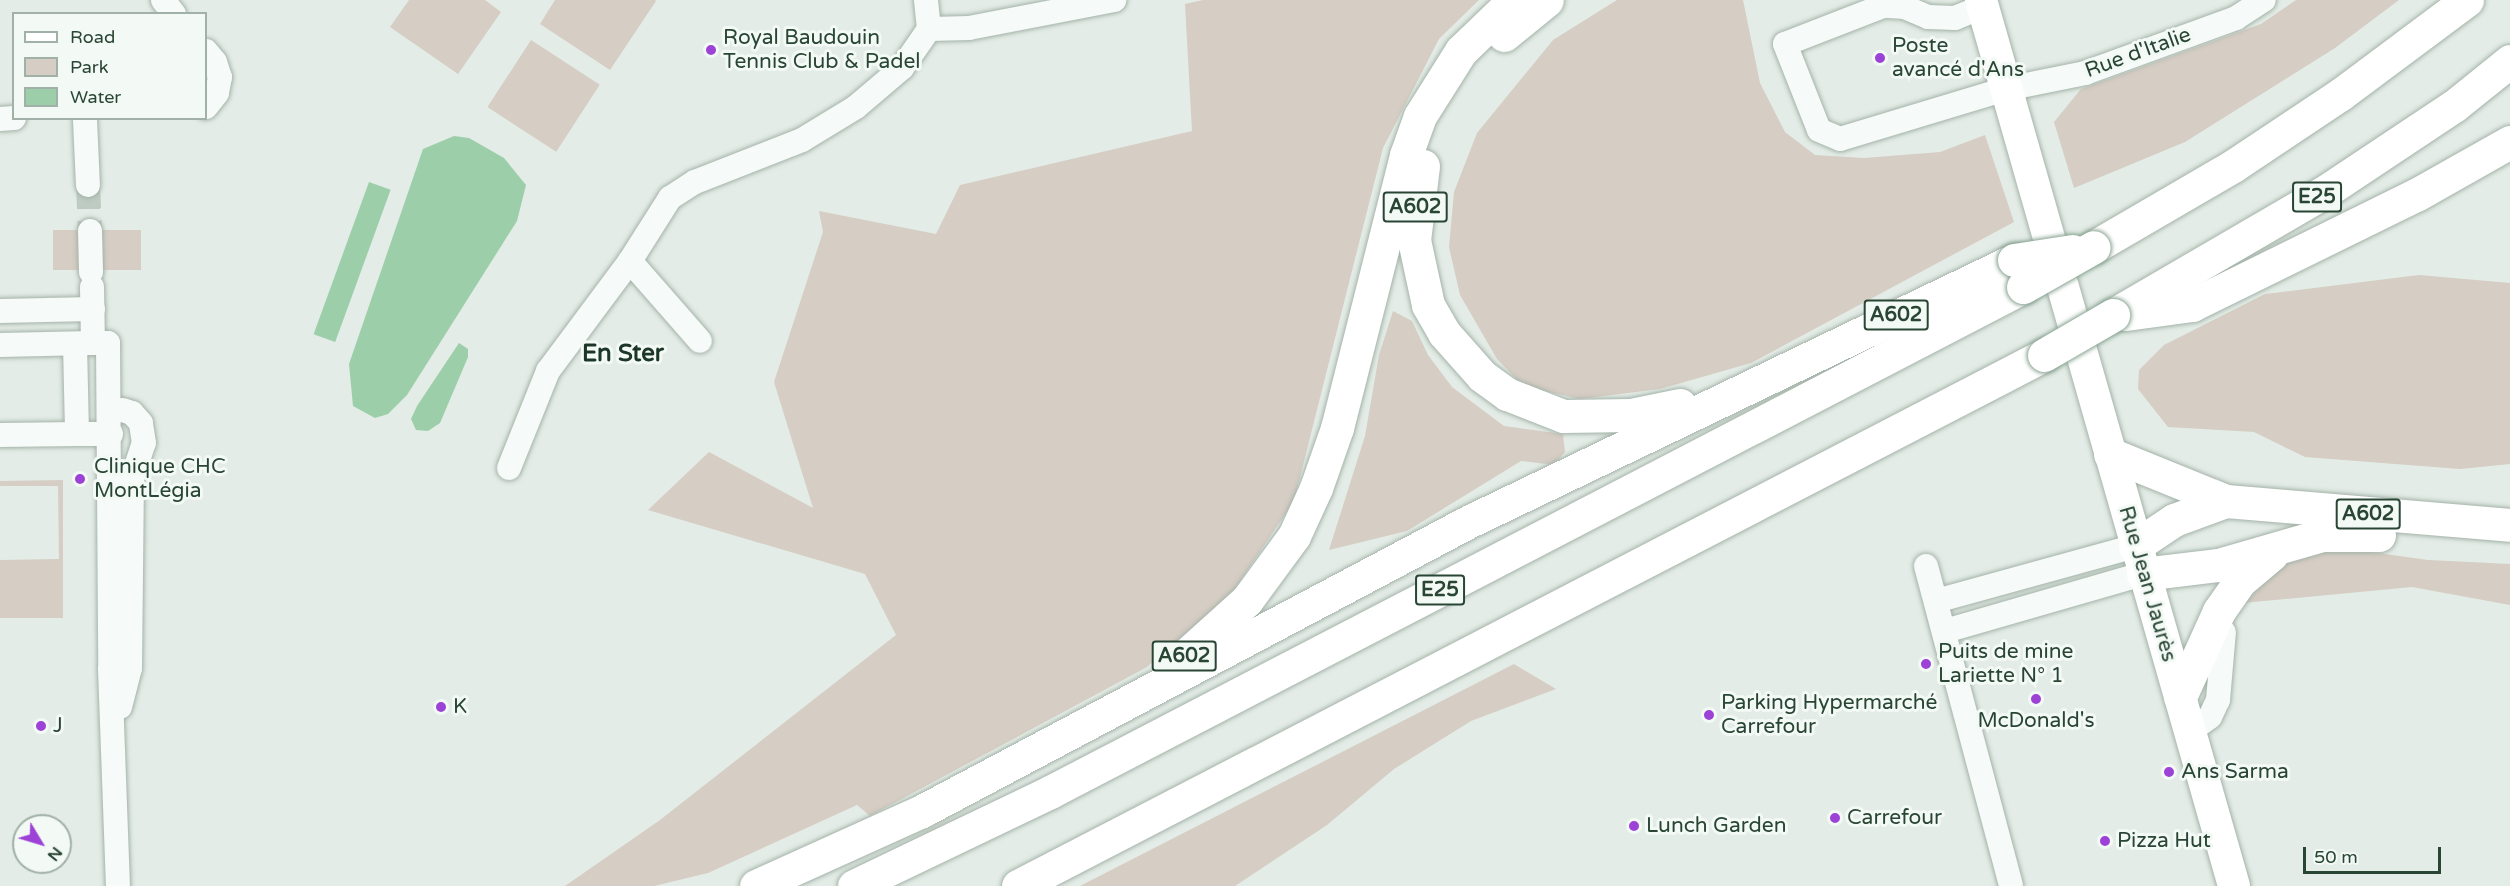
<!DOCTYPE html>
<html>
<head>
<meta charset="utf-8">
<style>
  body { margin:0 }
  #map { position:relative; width:2510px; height:886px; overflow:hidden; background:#e3ece6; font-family:"Varela Round",sans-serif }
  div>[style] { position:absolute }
  .green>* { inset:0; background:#d6cdc4; transform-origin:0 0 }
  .water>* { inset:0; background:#9cceaa; transform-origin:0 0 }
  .minor-tunnel>* { height:24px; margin-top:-12px; transform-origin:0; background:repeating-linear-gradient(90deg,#becbc2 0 24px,transparent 0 36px) }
  .roads { filter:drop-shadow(0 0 2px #a4b3a9) drop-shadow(0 0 2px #a4b3a9) }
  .minor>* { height:24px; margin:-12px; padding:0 12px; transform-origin:12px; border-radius:12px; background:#f6faf8 }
  .major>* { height:32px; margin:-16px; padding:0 16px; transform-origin:16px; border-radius:16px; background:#fff }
  .highway>* { height:33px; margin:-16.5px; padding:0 16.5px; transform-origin:16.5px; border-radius:16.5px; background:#fff }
  .bridges { filter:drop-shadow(0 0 2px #89a493) drop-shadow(0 0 2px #89a493) }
  .highway-bridge>* { height:33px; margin:-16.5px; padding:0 16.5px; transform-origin:16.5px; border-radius:16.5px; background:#fff }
  .dots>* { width:16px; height:16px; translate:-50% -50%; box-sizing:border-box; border:3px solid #f3f9f5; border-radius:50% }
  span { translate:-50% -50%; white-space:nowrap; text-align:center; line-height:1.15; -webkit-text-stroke:6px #f3f9f5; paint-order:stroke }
  .shield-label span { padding:2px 4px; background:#f3f9f5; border:2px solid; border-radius:4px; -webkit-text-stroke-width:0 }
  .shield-label { font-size:20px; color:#294534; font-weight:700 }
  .poi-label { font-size:21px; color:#294534 }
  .left { translate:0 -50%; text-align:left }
  .street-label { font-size:21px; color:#294534 }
  .quarter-label { font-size:24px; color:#1c3627; font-weight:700 }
  .legend { position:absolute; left:12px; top:12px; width:195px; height:108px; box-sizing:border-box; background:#f3f9f5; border:2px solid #a2b1a8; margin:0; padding:8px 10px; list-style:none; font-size:18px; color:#294534 }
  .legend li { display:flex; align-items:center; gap:12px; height:30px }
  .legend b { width:30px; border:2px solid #a2b1a8 }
  .north { position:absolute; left:12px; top:814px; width:60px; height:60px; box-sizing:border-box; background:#f3f9f5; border:2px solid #a2b1a8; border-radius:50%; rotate:128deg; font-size:16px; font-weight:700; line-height:24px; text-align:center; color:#294534 }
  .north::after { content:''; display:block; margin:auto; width:21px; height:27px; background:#9c42d7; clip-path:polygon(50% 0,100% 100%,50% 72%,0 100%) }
  .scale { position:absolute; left:2303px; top:847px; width:138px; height:27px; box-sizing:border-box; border:3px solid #294534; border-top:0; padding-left:8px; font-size:18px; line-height:21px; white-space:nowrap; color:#294534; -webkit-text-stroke:4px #f3f9f5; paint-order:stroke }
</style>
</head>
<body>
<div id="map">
  <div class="green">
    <i style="clip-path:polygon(409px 0,485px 0,501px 12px,458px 74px,390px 27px)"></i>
    <i style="clip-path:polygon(555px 0,655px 0,656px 1px,610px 70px,540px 24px)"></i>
    <i style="clip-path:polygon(1203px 0,1479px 0,1439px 39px,1383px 148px,1294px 501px,1232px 593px,1147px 667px,870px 816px,857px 805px,708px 873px,654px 886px,565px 886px,660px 820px,896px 635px,865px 574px,648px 510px,709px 452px,813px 508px,774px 382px,823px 232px,819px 211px,936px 234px,960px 185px,1192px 131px,1185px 4px)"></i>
    <i style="clip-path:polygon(1617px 0,1743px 0,1760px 83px,1785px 132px,1815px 155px,1864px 158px,1940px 152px,1985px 135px,2014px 222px,1751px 363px,1660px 389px,1580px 399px,1523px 386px,1497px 359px,1460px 295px,1449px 247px,1454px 192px,1477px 133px,1553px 40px)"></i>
    <i style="clip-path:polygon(2296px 0,2399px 0,2335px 48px,2185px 142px,2074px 188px,2054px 122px,2081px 89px,2261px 24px)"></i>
    <i style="left:531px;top:40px;width:82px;height:80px;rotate:33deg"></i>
    <i style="left:141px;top:230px;width:40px;height:88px;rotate:90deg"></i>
    <i style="clip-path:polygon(2419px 275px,2510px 283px,2510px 464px,2460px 469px,2305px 457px,2254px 432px,2168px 427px,2138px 389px,2139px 370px,2164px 345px,2265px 294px)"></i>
    <i style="clip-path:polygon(1393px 311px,1412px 321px,1428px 355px,1452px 387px,1504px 426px,1563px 434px,1565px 452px,1554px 465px,1521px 461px,1407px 531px,1329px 550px,1365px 436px,1379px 355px)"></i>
    <i style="clip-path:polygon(63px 480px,63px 618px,0 618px,0 560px,59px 559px,58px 486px,0 486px,0 481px)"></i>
    <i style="clip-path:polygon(2342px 548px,2428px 560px,2510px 564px,2510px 605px,2412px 587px,2243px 603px,2290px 560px)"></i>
    <i style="clip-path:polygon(1514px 664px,1556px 689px,1471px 721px,1394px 769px,1327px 825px,1235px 886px,1080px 886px)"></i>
  </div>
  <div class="water">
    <i style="clip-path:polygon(454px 136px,469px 138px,504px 158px,526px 185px,517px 221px,407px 395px,388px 414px,375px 418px,353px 406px,349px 364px,423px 149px)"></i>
    <i style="left:369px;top:182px;width:23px;height:162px;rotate:20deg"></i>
    <i style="clip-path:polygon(459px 343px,468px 349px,468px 357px,440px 423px,428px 431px,416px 430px,411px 419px,417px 406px)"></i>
  </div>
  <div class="minor-tunnel">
    <i style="left:88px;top:185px;width:46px;rotate:87.5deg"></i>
  </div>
  <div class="roads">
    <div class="minor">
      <i style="left:163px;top:0;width:18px;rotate:52deg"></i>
      <i style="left:1982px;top:7px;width:29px;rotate:158deg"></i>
      <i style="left:1955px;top:18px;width:27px;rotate:-178deg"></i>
      <i style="left:1928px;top:17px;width:25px;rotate:-157deg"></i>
      <i style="left:1905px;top:7px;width:22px;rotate:-177deg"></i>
      <i style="left:1883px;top:6px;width:105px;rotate:158.8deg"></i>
      <i style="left:1785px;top:44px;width:92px;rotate:68.4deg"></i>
      <i style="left:1819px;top:130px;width:23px;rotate:23deg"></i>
      <i style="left:1840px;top:139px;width:173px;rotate:-16.8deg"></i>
      <i style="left:2006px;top:89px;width:81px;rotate:-11.4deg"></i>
      <i style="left:2085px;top:73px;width:161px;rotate:-20deg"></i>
      <i style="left:2236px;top:18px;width:33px;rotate:-33deg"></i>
      <i style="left:929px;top:29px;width:40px;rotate:-1.4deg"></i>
      <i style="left:969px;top:28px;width:148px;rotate:-10.9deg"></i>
      <i style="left:206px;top:51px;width:14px;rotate:51deg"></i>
      <i style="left:215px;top:62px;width:16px;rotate:72deg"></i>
      <i style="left:220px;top:77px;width:16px;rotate:101deg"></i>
      <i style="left:217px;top:93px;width:18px;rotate:128deg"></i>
      <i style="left:0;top:119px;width:14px;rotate:-4deg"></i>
      <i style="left:85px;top:120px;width:65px;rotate:87.4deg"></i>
      <i style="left:90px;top:231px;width:41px;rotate:88.6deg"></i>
      <i style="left:630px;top:261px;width:106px;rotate:48.8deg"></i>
      <i style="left:92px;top:287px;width:56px;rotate:89deg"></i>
      <i style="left:93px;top:343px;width:15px"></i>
      <i style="left:108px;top:343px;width:326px;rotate:89.6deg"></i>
      <i style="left:110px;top:669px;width:217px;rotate:87.9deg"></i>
      <i style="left:0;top:311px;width:93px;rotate:-1.2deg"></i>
      <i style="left:75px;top:344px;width:90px;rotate:88.7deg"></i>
      <i style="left:77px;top:434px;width:34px"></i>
      <i style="left:0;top:345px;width:91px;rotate:-1.3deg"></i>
      <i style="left:0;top:435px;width:77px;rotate:-0.7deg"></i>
      <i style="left:509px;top:468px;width:105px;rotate:-68.1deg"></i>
      <i style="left:548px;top:371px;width:137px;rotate:-53.3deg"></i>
      <i style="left:630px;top:261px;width:75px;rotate:-57.6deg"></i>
      <i style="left:670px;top:198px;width:30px;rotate:-33deg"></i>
      <i style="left:695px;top:182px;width:115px;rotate:-21.4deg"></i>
      <i style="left:802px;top:140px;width:63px;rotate:-31.4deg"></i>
      <i style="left:856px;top:107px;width:60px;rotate:-40.3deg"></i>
      <i style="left:902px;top:68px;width:47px;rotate:-55.3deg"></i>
      <i style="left:929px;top:29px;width:29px;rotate:-96deg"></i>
      <i style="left:1926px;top:566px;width:331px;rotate:75.1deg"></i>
      <i style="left:1936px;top:601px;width:206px;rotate:-15.4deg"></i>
      <i style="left:1945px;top:631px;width:206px;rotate:-16.1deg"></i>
      <i style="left:120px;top:707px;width:40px;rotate:-75.6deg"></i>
      <i style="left:130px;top:668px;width:189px;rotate:-89.4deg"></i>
      <i style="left:132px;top:479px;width:38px;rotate:-72deg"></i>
      <i style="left:144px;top:443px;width:20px;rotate:-99deg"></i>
      <i style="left:141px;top:423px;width:13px;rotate:-132deg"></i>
      <i style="left:132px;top:413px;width:10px;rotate:-163deg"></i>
      <i style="left:2189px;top:732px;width:26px;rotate:-36deg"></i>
      <i style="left:2210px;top:717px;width:19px;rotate:-65deg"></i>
      <i style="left:2218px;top:700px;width:68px;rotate:-85deg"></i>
    </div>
    <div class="major">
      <i style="left:1981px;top:0;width:921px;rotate:74.06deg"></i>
    </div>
    <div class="highway">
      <i style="left:1504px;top:35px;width:55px;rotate:-39.1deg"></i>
      <i style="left:1423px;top:166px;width:75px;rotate:96.9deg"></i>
      <i style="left:1414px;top:240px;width:66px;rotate:77.8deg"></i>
      <i style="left:1428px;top:305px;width:32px;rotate:60deg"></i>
      <i style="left:1444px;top:333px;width:57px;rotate:48.5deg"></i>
      <i style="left:1482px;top:376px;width:31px;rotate:36deg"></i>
      <i style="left:1507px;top:394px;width:60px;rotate:21.4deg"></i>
      <i style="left:1563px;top:416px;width:68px;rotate:-0.8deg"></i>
      <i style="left:1631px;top:415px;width:50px;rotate:-11.5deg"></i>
      <i style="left:2094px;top:247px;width:161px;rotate:-30.2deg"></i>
      <i style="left:2233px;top:166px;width:130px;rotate:-33.7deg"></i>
      <i style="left:2341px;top:94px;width:157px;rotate:-36.7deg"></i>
      <i style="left:2126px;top:314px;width:67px;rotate:-7.8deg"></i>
      <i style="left:2192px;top:305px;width:250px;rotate:-26.2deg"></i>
      <i style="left:2416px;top:195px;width:108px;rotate:-29.4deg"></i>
      <i style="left:2113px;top:315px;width:243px;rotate:-30.2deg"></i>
      <i style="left:2323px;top:193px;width:157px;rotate:-33.6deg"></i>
      <i style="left:2454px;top:106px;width:72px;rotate:-38.8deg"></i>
      <i style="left:2110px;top:454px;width:125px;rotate:22.1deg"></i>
      <i style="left:2226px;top:501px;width:285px;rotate:4.8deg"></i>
      <i style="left:2135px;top:546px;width:47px;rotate:-33.7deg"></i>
      <i style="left:2174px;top:520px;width:55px;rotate:-20.1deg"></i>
      <i style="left:2143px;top:574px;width:76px;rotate:-6.8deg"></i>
      <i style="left:2218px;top:565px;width:108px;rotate:-16.1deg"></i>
      <i style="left:2322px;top:535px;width:57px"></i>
      <i style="left:1186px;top:655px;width:82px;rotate:-42deg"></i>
      <i style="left:1247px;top:600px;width:79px;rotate:-53.7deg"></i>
      <i style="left:1294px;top:536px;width:53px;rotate:-65.4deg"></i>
      <i style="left:1316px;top:488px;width:64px;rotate:-70.7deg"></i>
      <i style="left:1337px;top:428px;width:282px;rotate:-75.8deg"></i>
      <i style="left:1406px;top:155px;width:41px;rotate:-70.3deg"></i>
      <i style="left:1420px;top:116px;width:77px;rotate:-57.8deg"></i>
      <i style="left:1461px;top:51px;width:74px;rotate:-43.9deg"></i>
      <i style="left:2180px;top:697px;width:94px;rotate:-65.6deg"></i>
      <i style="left:2219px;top:611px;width:38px;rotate:-55deg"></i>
      <i style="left:2241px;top:580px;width:40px;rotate:-40deg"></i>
      <i style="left:756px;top:886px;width:182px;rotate:-24.3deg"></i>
      <i style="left:922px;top:811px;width:618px;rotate:-27.89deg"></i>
      <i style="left:1468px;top:522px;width:606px;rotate:-25.63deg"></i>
      <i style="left:854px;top:886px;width:217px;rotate:-25.6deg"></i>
      <i style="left:1050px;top:792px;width:1096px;rotate:-27.43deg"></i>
      <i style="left:1018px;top:886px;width:1155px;rotate:-27.36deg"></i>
    </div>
  </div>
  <div class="bridges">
    <div class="highway-bridge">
      <i style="left:2014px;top:260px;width:59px;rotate:-8.8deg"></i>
      <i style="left:2023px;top:287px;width:81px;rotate:-29.4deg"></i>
      <i style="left:2044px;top:355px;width:80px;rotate:-30.1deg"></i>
    </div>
  </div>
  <div class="dots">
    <i style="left:711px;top:50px;background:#9c42d7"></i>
    <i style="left:1880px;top:58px;background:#9c42d7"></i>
    <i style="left:80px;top:479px;background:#9c42d7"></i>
    <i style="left:1926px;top:664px;background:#9c42d7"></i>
    <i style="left:2036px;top:699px;background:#9c42d7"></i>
    <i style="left:441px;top:707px;background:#9c42d7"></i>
    <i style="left:1709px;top:715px;background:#9c42d7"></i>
    <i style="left:41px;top:726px;background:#9c42d7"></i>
    <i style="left:2169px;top:772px;background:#9c42d7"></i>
    <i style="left:1835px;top:818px;background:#9c42d7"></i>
    <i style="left:1634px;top:826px;background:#9c42d7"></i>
    <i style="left:2105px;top:841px;background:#9c42d7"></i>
  </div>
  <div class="shield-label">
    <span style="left:2317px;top:197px">E25</span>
    <span style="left:1415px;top:207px">A602</span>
    <span style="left:1896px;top:315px">A602</span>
    <span style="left:2368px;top:514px">A602</span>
    <span style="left:1440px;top:590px">E25</span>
    <span style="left:1184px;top:656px">A602</span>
  </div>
  <div class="poi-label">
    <span class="left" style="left:723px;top:50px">Royal Baudouin<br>Tennis Club &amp; Padel</span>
    <span class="left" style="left:1892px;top:58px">Poste<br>avancé d'Ans</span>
    <span class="left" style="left:94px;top:479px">Clinique CHC<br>MontLégia</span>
    <span class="left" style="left:1938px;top:664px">Puits de mine<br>Lariette N° 1</span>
    <span class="left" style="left:1721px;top:715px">Parking Hypermarché<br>Carrefour</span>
    <span class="left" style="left:453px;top:707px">K</span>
    <span style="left:2036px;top:721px">McDonald's</span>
    <span class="left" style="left:53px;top:726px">J</span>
    <span class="left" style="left:2181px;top:772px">Ans Sarma</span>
    <span class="left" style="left:1847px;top:818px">Carrefour</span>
    <span class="left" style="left:1646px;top:826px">Lunch Garden</span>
    <span class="left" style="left:2117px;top:841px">Pizza Hut</span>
  </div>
  <div class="street-label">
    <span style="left:2138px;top:53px;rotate:-20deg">Rue d'Italie</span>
    <span style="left:2147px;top:584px;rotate:74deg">Rue Jean Jaurès</span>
  </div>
  <div class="quarter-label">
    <span style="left:623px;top:354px">En Ster</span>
  </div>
  <ul class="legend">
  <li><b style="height:8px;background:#fff"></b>Road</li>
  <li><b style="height:16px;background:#d6cdc4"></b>Park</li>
  <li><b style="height:16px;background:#9cceaa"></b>Water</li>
  </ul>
  <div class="north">N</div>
  <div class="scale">50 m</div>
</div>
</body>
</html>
